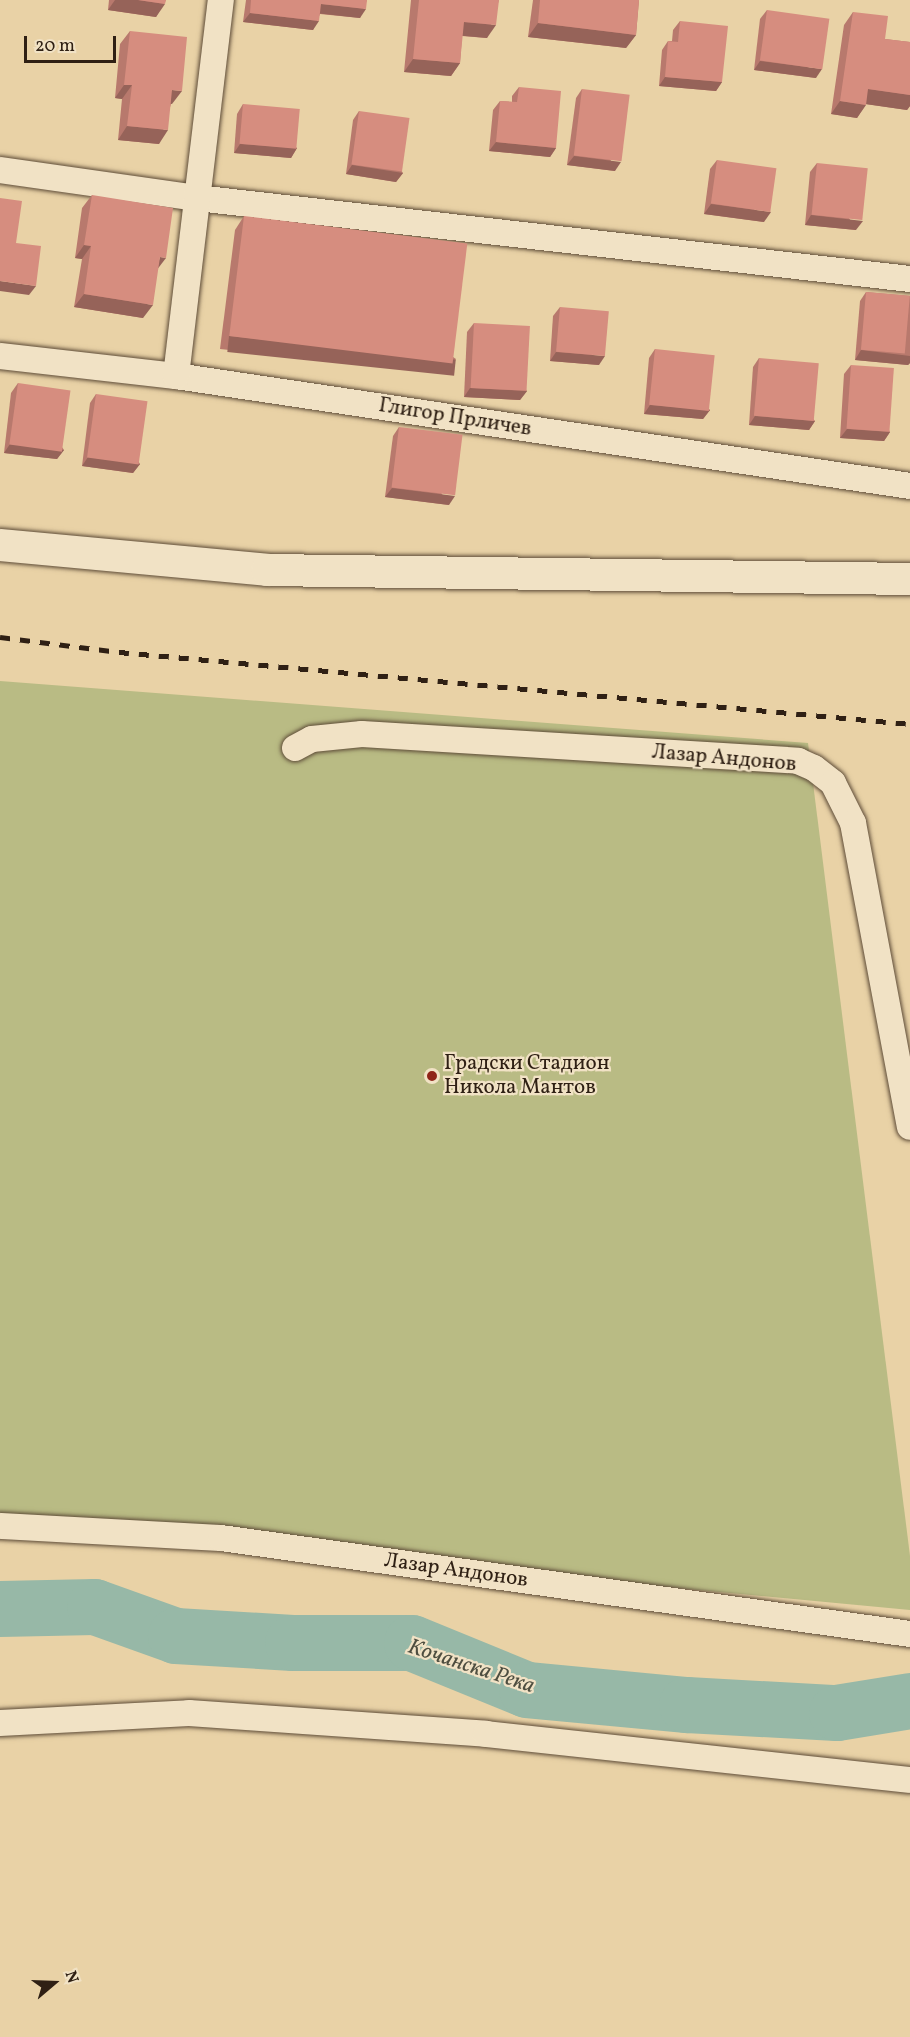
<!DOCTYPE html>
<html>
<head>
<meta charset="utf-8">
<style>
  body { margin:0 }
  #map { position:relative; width:910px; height:2037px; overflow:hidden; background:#e9d2a6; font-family:Vollkorn,serif }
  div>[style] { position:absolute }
  .green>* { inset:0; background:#b9bb84 }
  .river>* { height:56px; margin:-28px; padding:0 28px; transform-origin:28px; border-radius:28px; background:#97b8a7 }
  .roads { filter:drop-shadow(0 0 2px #5e4c38) drop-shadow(0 0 2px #5e4c38) }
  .minor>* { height:26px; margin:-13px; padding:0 13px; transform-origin:13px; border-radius:13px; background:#f1e2c5 }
  .tertiary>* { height:32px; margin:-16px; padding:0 16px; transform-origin:16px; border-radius:16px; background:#f1e2c5 }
  .rail>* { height:4.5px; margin-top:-2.25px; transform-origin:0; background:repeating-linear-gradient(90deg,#2f2014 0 10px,transparent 0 20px) }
  .wall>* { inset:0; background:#b8796d }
  .shaded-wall>* { inset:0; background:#966359; transform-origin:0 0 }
  .building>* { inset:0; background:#d68d7f; transform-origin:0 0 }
  .dots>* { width:16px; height:16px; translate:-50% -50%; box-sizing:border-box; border:3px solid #f1e2c5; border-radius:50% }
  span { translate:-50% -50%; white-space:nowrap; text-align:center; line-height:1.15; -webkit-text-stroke:4.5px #f1e2c5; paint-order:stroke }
  .street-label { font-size:21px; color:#2f2014 }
  .poi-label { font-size:21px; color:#2f2014 }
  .left { translate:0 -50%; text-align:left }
  .water-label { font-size:22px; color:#4e4e40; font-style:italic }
  .north { position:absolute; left:24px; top:1953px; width:60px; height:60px; -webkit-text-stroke:4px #f1e2c5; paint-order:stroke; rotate:71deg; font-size:16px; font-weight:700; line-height:24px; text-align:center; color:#2f2014 }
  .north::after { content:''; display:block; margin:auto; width:21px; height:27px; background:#2f2014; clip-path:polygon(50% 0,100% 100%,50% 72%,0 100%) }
  .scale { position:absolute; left:24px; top:36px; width:92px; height:27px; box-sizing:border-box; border:3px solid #2f2014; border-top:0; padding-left:8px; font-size:18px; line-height:21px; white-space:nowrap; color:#2f2014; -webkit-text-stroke:4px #f1e2c5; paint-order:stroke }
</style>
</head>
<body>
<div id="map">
  <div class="green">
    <i style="clip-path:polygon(0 681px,808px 743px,910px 1556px,910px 1610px,0 1524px)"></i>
  </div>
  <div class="river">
    <i style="left:0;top:1609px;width:95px;rotate:-1.2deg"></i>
    <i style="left:95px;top:1607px;width:86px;rotate:19.7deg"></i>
    <i style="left:176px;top:1636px;width:117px;rotate:3.4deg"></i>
    <i style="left:293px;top:1643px;width:119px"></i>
    <i style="left:412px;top:1643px;width:124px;rotate:22.2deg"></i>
    <i style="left:527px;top:1690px;width:161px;rotate:5.4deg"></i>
    <i style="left:687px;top:1705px;width:150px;rotate:3.1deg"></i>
    <i style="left:837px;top:1713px;width:74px;rotate:-9.3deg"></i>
  </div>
  <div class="roads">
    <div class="minor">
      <i style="left:0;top:170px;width:199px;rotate:8.1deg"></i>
      <i style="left:197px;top:198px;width:718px;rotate:6.48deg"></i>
      <i style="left:0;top:356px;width:177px;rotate:6.5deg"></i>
      <i style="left:176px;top:376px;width:742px;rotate:8.52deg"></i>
      <i style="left:176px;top:376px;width:379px;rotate:-83.2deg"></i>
      <i style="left:295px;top:748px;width:19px;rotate:-28deg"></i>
      <i style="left:312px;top:739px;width:50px;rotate:-5.7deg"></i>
      <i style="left:362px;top:734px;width:437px;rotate:3.5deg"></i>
      <i style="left:798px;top:761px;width:17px;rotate:24deg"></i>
      <i style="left:814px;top:768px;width:24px;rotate:38deg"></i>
      <i style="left:833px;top:783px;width:45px;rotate:63.4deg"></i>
      <i style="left:853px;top:823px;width:309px;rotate:79.4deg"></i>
      <i style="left:0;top:1526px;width:221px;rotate:3.1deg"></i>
      <i style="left:221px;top:1538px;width:696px;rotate:7.93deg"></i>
      <i style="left:0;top:1723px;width:189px;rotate:-3deg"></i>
      <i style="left:189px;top:1713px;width:298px;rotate:4deg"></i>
      <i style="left:486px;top:1734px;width:426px;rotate:6.2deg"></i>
    </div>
    <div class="tertiary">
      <i style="left:0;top:545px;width:268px;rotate:5.3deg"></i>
      <i style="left:267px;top:570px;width:643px;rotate:0.8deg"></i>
    </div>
  </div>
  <div class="rail">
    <i style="left:0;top:637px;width:120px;rotate:7.2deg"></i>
    <i style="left:119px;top:652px;width:794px;rotate:5.2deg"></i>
  </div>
  <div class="wall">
    <i style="clip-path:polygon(109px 0,166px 0,156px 17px,108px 10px)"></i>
    <i style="clip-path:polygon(246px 0,367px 0,360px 18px,320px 14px,313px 30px,243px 22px)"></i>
    <i style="clip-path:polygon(411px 0,499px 0,487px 38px,462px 36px,460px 63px,451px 76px,404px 72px)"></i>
    <i style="clip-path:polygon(533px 0,639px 0,636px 35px,626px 48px,528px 37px)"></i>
    <i style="clip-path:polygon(767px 10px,816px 78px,754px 70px,760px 19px)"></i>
    <i style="clip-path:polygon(853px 12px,885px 39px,910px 42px,910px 106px,907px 110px,866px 104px,857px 118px,831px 114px,844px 25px)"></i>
    <i style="clip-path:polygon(680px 21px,722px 82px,716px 91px,659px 86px,662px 50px,668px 41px,672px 41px,673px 30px)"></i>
    <i style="clip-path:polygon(130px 31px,172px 104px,171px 104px,159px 144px,118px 140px,122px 99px,115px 98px,120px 44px)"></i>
    <i style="clip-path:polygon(519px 87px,556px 148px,550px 157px,489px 151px,493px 110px,500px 101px,512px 102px,512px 96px)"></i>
    <i style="clip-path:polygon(582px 89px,615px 171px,567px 165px,576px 98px)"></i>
    <i style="clip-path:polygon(243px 104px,297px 148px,291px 158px,234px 153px,237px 114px)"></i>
    <i style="clip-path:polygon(359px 111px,403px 173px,396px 182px,346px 174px,353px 120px)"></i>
    <i style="clip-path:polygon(717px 160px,764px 222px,704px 214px,710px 169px)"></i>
    <i style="clip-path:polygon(817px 163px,856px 230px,805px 225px,810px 172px)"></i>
    <i style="clip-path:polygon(92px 195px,158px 268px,143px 318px,74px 307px,82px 259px,75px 258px,82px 208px)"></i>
    <i style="clip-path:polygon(244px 216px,456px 359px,447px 373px,220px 349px,235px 230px)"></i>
    <i style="clip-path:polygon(866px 292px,910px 296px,910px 363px,908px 365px,855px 360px,860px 301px)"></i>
    <i style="clip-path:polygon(560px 307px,599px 365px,550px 361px,553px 316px)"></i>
    <i style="clip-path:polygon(474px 323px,527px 391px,520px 400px,464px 397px,467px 332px)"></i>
    <i style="clip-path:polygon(655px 349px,710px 410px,703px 419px,644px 414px,649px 358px)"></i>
    <i style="clip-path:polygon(759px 358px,815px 421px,809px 430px,749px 425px,753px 367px)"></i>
    <i style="clip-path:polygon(851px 365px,890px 432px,884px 441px,840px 438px,844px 374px)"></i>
    <i style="clip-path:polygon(18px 383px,64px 450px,57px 459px,4px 453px,11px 393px)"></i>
    <i style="clip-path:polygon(96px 394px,140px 464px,133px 473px,82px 466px,90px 403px)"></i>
    <i style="clip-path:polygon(399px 427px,449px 505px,385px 497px,393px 436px)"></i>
  </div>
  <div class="shaded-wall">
    <i style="clip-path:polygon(115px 0,138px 0,165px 4px,156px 17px,108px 10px)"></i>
    <i style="clip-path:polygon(321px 4px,366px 9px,360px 18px,315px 13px)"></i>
    <i style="clip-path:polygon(250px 13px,319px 21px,313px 30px,243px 22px)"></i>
    <i style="clip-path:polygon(464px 22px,496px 25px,487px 38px,454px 35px)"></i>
    <i style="clip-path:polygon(538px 23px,636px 35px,626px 48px,528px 37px)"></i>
    <i style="clip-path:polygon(413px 59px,460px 63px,451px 76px,404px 72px)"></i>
    <i style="clip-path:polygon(760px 61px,822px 69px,816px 78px,754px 70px)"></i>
    <i style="clip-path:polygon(665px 77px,722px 82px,716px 91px,659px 86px)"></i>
    <i style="clip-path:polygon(124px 85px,132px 85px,122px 99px,115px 98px)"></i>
    <i style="clip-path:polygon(868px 89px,910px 95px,910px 106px,907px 110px,858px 103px)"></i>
    <i style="clip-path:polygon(172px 90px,182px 91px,172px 104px,163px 103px)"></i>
    <i style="clip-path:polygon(840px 101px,866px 105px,857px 118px,831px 114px)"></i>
    <i style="clip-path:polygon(127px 126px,168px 130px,159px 144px,118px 140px)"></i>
    <i style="clip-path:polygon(496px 142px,556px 148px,550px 157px,489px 151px)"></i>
    <i style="clip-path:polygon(240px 144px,297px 148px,291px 158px,234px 153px)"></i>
    <i style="clip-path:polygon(574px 156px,621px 162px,615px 171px,567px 165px)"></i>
    <i style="clip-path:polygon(352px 165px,403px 173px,396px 182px,346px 174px)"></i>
    <i style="clip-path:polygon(711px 204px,771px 212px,764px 222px,704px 214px)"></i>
    <i style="clip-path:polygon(811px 215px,863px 221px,856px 230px,805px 225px)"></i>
    <i style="clip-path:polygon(84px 245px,91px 246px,82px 259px,75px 258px)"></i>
    <i style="clip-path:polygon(160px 257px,166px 258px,156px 271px)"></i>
    <i style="clip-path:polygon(0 281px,36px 286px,29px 295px,0 291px)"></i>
    <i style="clip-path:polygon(84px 294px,153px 305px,143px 318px,74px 307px)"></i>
    <i style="left:229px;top:336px;width:228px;height:16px;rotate:6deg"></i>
    <i style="clip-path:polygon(861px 350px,910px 356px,910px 363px,908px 365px,855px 360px)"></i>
    <i style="clip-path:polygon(556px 352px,605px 356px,599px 365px,550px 361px)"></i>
    <i style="clip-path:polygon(470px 388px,527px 391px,520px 400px,464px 397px)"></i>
    <i style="clip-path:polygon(650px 405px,710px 410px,703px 419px,644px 414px)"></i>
    <i style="clip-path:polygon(755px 416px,815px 421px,809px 430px,749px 425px)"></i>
    <i style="clip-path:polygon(847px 429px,890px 432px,884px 441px,840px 438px)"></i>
    <i style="clip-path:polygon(10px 444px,64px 450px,57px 459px,4px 453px)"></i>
    <i style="clip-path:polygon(88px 457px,140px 464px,133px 473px,82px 466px)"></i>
    <i style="clip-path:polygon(392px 488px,455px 496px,449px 505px,385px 497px)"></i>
  </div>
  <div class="building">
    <i style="clip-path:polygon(138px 0,166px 0,165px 4px)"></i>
    <i style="clip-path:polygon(251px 0,367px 0,366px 9px,321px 4px,319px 21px,250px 13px)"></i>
    <i style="clip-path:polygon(419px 0,499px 0,496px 25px,464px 22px,460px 63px,413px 59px)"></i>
    <i style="clip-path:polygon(540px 0,639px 0,636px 35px,538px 23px)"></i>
    <i style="left:767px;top:10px;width:63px;height:51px;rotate:8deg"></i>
    <i style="clip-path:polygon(853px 12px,888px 16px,885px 39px,910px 42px,910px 95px,868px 89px,866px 105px,840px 101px)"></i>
    <i style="clip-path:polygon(680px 21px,728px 26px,722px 82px,665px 77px,668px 41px,678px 42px)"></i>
    <i style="clip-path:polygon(130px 31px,187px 37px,182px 91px,172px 90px,168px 130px,127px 126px,132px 85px,124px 85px)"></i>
    <i style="clip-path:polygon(519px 87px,561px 91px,556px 148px,496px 142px,500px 101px,517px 102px)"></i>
    <i style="left:582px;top:89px;width:48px;height:67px;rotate:7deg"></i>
    <i style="left:243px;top:104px;width:57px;height:40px;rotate:5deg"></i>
    <i style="left:359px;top:111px;width:51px;height:54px;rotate:8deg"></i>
    <i style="left:717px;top:160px;width:60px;height:44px;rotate:8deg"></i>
    <i style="left:817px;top:163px;width:51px;height:52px;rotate:6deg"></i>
    <i style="clip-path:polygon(92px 195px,173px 208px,166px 258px,160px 257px,153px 305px,84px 294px,91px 246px,84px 245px)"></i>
    <i style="clip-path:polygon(0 198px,22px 201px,16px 243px,41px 246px,36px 286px,0 281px)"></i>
    <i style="left:244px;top:216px;width:225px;height:121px;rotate:7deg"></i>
    <i style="left:866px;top:292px;width:44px;height:58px;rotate:5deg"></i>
    <i style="left:560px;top:307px;width:49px;height:45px;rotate:5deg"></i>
    <i style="left:474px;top:323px;width:56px;height:65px;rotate:3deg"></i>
    <i style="left:655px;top:349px;width:60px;height:56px;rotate:6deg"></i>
    <i style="left:759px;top:358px;width:60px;height:58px;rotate:5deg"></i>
    <i style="left:851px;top:365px;width:43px;height:64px;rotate:4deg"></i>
    <i style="left:18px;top:383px;width:53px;height:62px;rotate:8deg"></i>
    <i style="left:96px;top:394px;width:52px;height:64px;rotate:8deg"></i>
    <i style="left:399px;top:427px;width:64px;height:61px;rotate:7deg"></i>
  </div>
  <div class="dots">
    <i style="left:432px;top:1076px;background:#8f2418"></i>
  </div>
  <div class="street-label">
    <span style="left:455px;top:418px;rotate:9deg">Глигор Прличев</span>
    <span style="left:724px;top:759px;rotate:5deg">Лазар Андонов</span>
    <span style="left:456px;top:1571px;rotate:8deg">Лазар Андонов</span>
  </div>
  <div class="poi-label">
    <span class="left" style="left:444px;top:1076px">Градски Стадион<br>Никола Мантов</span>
  </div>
  <div class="water-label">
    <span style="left:471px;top:1667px;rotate:18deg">Кочанска Река</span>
  </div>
  <div class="north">N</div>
  <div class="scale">20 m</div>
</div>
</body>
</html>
